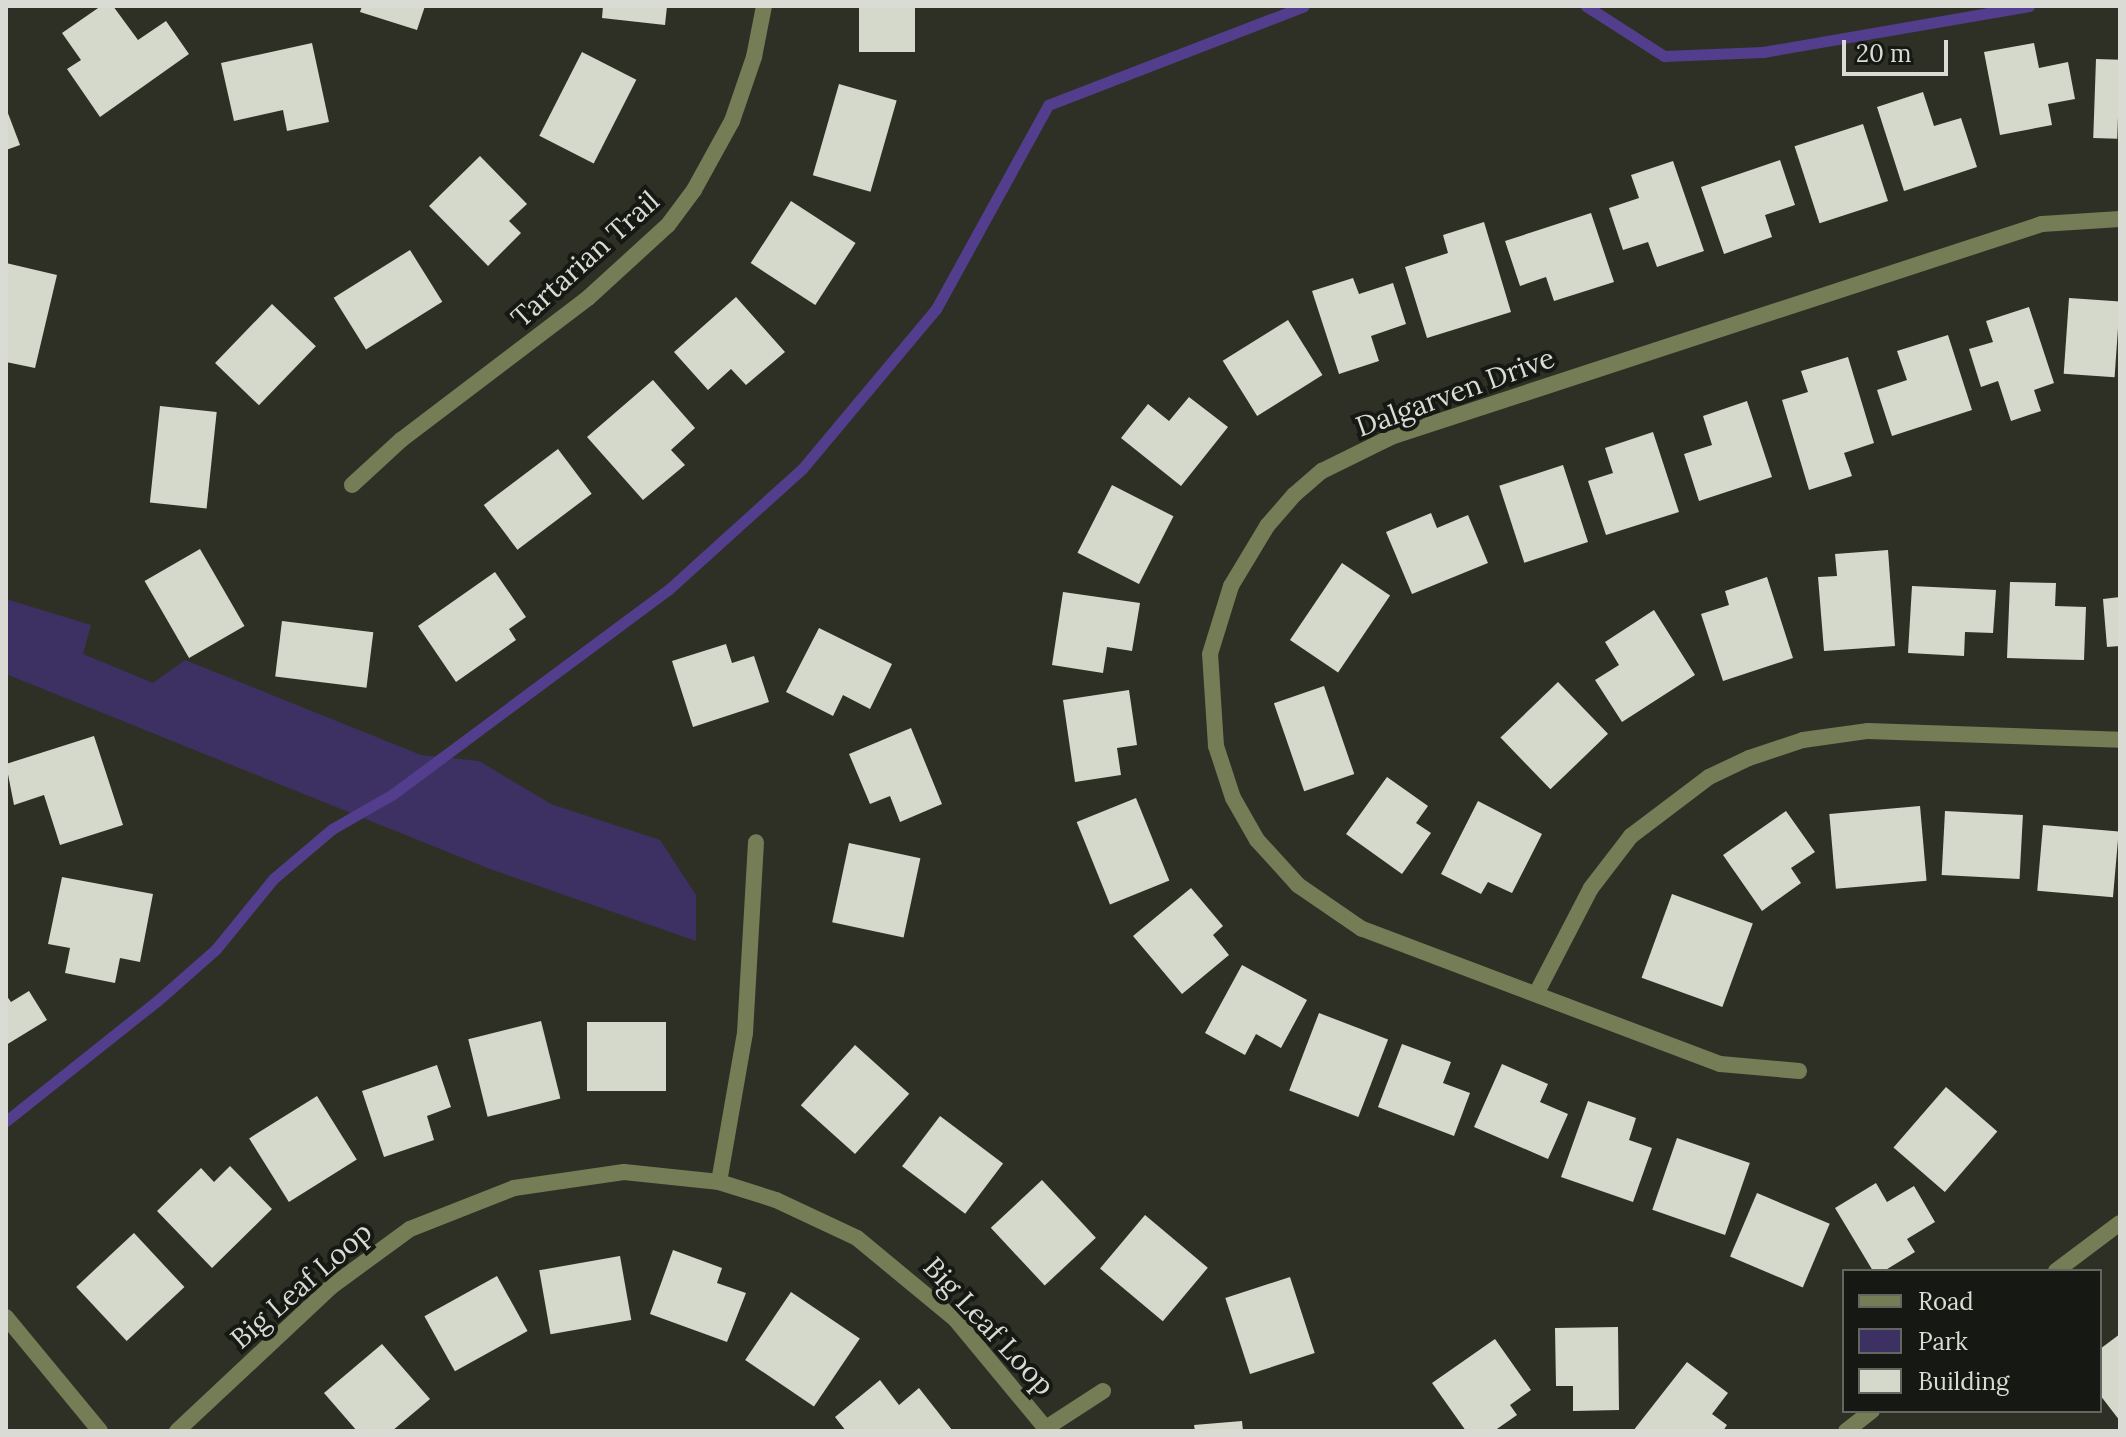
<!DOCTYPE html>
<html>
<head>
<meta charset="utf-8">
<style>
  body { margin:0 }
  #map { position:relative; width:2126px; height:1437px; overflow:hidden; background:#2e3025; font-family:Lora,serif }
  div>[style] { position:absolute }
  .green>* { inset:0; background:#3d3063 }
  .stream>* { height:11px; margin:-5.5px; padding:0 5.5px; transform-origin:5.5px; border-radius:5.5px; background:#533e8d }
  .building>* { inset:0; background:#d5d9cb; transform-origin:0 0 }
  .street>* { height:16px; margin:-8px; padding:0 8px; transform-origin:8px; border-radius:8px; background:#747d56 }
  span { translate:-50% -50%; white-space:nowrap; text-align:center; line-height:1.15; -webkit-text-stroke:8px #161813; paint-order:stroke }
  .street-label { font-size:28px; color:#d9dbd4 }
  .frame { position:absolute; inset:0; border:8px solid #d9dbd4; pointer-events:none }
  .legend { position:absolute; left:1842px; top:1269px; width:260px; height:144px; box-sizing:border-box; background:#161813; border:2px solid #646660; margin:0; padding:10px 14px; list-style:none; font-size:24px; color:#d9dbd4 }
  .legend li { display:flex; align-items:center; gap:16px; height:40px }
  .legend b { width:40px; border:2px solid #646660 }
  .scale { position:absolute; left:1842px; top:40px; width:106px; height:36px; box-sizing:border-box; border:4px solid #d9dbd4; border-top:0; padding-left:10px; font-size:24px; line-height:28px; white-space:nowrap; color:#d9dbd4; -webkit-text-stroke:6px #161813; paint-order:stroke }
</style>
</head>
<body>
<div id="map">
  <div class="green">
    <i style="clip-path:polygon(6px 599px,91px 625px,83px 654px,153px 683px,185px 660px,421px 755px,479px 761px,551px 804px,660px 840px,696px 895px,696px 941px,490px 869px,6px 674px)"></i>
  </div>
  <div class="stream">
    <i style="left:1586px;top:6px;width:93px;rotate:32.7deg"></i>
    <i style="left:1664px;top:56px;width:99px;rotate:-2.3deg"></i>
    <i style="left:1763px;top:52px;width:270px;rotate:-9.8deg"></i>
    <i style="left:6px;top:1121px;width:193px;rotate:-38.5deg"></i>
    <i style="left:157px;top:1001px;width:79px;rotate:-41.4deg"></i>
    <i style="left:216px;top:949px;width:90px;rotate:-50.8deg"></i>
    <i style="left:273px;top:879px;width:77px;rotate:-40.3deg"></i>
    <i style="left:332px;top:829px;width:70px;rotate:-29.8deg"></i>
    <i style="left:393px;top:794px;width:342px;rotate:-36.6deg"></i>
    <i style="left:668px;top:590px;width:181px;rotate:-42.1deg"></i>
    <i style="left:802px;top:469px;width:209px;rotate:-50.1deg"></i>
    <i style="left:936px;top:309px;width:233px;rotate:-61.2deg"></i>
    <i style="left:1048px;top:105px;width:274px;rotate:-21.1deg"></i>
  </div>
  <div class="building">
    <i style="clip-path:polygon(101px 6px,113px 6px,138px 40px,166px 21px,189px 54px,100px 117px,67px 69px,81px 60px,62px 33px)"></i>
    <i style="clip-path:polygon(362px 6px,425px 6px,417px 30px,360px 12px)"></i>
    <i style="clip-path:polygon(603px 6px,667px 6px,665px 25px,602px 18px)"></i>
    <i style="left:859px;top:6px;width:56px;height:46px"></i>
    <i style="clip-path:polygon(312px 43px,329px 122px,287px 131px,283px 110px,234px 121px,221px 63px)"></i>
    <i style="clip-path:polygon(2034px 43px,2039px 68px,2068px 62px,2075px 99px,2048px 104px,2052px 125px,2000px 135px,1984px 52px)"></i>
    <i style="left:582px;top:52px;width:61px;height:94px;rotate:27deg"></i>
    <i style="left:2096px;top:59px;width:24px;height:79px;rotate:2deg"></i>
    <i style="left:839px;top:84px;width:60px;height:95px;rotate:16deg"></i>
    <i style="clip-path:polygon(1923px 92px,1934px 126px,1961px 118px,1977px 167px,1904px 191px,1877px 107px)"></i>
    <i style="clip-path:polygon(6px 108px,20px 145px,6px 150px)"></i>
    <i style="left:1863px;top:124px;width:81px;height:72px;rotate:72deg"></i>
    <i style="clip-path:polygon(480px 156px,527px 204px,509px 221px,521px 233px,488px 266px,429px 206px)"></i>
    <i style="clip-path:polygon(1780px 160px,1795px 205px,1765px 215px,1772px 237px,1724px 254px,1701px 187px)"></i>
    <i style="clip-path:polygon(1673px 161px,1704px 251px,1657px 267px,1648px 242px,1623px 250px,1609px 208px,1639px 198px,1631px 175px)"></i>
    <i style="left:791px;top:201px;width:77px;height:74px;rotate:33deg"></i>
    <i style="clip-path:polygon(1591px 213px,1614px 282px,1554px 301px,1546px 277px,1520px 286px,1505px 241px)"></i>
    <i style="clip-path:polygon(1484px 222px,1511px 312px,1427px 338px,1405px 267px,1448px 253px,1443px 235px)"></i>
    <i style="left:410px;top:250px;width:61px;height:90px;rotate:58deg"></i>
    <i style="clip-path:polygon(6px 263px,57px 275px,35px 368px,6px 362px)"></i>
    <i style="clip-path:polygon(1353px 278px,1359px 294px,1393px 283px,1406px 324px,1371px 336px,1379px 361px,1339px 374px,1312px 291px)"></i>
    <i style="clip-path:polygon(736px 297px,785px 352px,746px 385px,731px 369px,708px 390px,674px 352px)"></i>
    <i style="left:2069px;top:298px;width:51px;height:76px;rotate:4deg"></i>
    <i style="left:272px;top:304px;width:61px;height:82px;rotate:44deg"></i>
    <i style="clip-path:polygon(2029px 307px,2054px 383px,2034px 390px,2041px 411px,2011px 421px,1998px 381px,1981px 387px,1969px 349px,1993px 342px,1986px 321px)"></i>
    <i style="left:1288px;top:320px;width:65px;height:77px;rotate:58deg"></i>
    <i style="clip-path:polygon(1948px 335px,1972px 410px,1892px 436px,1877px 390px,1907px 380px,1897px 351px)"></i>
    <i style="clip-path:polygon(1848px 357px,1874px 443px,1844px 453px,1852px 476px,1809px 490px,1782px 400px,1808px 392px,1801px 371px)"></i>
    <i style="clip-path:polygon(653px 380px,695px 428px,671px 450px,685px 465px,643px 500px,587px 437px)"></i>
    <i style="clip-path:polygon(1189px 397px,1228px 427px,1181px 486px,1121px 438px,1148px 404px,1169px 421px)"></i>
    <i style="clip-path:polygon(1747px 401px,1772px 477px,1699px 501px,1684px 454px,1712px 445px,1703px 416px)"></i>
    <i style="left:160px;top:406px;width:57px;height:97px;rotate:6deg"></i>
    <i style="clip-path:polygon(1653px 432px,1679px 512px,1606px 535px,1588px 481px,1613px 473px,1605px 448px)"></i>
    <i style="left:558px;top:449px;width:56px;height:93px;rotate:53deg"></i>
    <i style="left:1563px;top:465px;width:81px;height:67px;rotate:72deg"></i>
    <i style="left:1112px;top:485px;width:69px;height:76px;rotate:27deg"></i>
    <i style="clip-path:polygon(1431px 513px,1437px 528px,1468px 515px,1488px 563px,1412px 594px,1386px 532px)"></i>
    <i style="left:200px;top:549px;width:89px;height:64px;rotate:60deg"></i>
    <i style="clip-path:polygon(1888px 550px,1895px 646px,1824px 651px,1818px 577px,1837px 576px,1835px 554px)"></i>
    <i style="left:1342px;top:563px;width:58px;height:93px;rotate:34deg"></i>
    <i style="clip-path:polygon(495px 572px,526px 617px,509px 629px,516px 640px,456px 682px,418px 626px)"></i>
    <i style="clip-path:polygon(1767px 577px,1793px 658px,1723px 681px,1701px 614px,1729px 605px,1725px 591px)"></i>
    <i style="clip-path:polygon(2010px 582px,2056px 583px,2055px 606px,2086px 607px,2084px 660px,2007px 658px)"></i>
    <i style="clip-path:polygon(1912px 586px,1996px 590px,1993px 633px,1965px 632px,1964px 656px,1908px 653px)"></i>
    <i style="clip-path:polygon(1063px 592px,1140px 603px,1132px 651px,1107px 647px,1103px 673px,1052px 665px)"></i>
    <i style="clip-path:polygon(2120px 597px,2120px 646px,2107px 647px,2103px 599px)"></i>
    <i style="clip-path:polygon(1654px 610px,1695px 675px,1622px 722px,1595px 680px,1619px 665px,1605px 642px)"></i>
    <i style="left:282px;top:621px;width:92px;height:56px;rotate:7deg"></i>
    <i style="clip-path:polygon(819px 628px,892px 664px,870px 709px,843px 695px,833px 716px,786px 692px)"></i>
    <i style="clip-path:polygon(726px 644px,732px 663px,754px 656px,769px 702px,693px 727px,672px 661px)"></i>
    <i style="left:1558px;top:682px;width:72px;height:80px;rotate:46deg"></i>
    <i style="left:1324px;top:686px;width:93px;height:53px;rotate:71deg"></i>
    <i style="clip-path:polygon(1129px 690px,1137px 745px,1117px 748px,1121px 775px,1075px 782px,1063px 700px)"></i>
    <i style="clip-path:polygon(911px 728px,942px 804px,900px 822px,890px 796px,870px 804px,849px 754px)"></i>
    <i style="clip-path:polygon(94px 736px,123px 825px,60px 845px,44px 795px,14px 805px,6px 764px)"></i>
    <i style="clip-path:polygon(1387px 777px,1428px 806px,1416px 823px,1431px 833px,1402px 874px,1346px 834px)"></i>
    <i style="left:1136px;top:798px;width:89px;height:64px;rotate:68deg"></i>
    <i style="clip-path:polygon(1478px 801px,1542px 834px,1512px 893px,1488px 882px,1481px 894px,1441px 874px)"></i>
    <i style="left:1920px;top:806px;width:75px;height:91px;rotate:85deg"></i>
    <i style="clip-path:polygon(1786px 811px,1815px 852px,1791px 868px,1801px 883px,1762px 911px,1723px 855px)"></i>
    <i style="left:1945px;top:811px;width:78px;height:64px;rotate:3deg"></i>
    <i style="left:2043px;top:825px;width:76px;height:66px;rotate:5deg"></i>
    <i style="left:849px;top:843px;width:73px;height:81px;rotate:12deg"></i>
    <i style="clip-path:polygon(62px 877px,153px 894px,140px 962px,120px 958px,115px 983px,65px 973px,70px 948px,48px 944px)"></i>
    <i style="clip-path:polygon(1191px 888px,1223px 926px,1213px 935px,1229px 955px,1182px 994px,1133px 936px)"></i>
    <i style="left:1672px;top:894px;width:86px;height:89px;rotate:20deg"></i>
    <i style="clip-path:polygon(1242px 965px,1307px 1000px,1281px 1048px,1256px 1034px,1245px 1055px,1205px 1033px)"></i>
    <i style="clip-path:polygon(29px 991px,47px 1020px,6px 1045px,6px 995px,11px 1002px)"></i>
    <i style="left:1319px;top:1013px;width:74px;height:83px;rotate:21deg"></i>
    <i style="left:541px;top:1021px;width:80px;height:75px;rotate:76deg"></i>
    <i style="left:587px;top:1022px;width:79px;height:69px"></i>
    <i style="clip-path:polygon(1402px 1044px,1451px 1062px,1443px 1083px,1470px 1093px,1454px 1136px,1378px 1107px)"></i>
    <i style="left:855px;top:1045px;width:73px;height:81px;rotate:42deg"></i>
    <i style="clip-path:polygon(1502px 1064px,1548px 1084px,1540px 1102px,1568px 1114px,1548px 1159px,1474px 1127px)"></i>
    <i style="clip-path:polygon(437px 1065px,451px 1107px,427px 1116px,434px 1140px,384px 1157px,362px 1091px)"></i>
    <i style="left:1946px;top:1087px;width:68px;height:80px;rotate:41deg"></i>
    <i style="left:317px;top:1096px;width:75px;height:80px;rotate:58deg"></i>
    <i style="clip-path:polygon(1588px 1101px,1636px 1118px,1629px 1140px,1652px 1148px,1633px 1202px,1561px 1177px)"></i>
    <i style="left:940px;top:1116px;width:79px;height:63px;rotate:37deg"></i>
    <i style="left:1677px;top:1138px;width:77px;height:76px;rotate:19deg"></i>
    <i style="clip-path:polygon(230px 1166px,272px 1209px,212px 1268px,157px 1211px,201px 1168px,214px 1182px)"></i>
    <i style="left:1042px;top:1180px;width:79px;height:70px;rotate:47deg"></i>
    <i style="clip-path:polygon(1876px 1183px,1887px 1202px,1914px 1186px,1935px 1222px,1907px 1239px,1915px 1252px,1884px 1271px,1873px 1271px,1835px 1208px)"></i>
    <i style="left:1757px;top:1193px;width:79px;height:69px;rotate:23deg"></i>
    <i style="left:1145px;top:1215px;width:82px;height:70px;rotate:40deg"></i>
    <i style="left:134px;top:1233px;width:74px;height:79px;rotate:47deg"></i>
    <i style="clip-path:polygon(673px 1250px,722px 1268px,717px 1283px,746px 1293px,727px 1342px,650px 1314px)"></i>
    <i style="left:620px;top:1256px;width:65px;height:82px;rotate:80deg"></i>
    <i style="left:497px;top:1276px;width:63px;height:83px;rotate:61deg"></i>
    <i style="left:1290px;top:1277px;width:80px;height:68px;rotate:72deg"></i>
    <i style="left:791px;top:1292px;width:83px;height:82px;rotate:34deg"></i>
    <i style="clip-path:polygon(1618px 1327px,1619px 1410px,1573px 1411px,1573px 1386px,1556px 1386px,1555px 1328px)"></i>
    <i style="clip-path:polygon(2120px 1334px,2120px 1421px,2100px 1395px,2100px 1349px)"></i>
    <i style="clip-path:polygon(1495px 1339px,1531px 1390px,1510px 1405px,1517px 1415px,1494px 1431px,1466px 1431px,1432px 1383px)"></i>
    <i style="clip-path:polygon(382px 1344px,430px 1399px,392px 1431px,357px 1431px,324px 1393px)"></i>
    <i style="clip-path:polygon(1687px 1362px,1728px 1393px,1712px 1414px,1727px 1425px,1723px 1431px,1633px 1431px)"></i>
    <i style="clip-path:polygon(880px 1380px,899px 1405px,919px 1388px,952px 1430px,846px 1431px,835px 1417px)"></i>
    <i style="clip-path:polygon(1242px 1421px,1243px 1431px,1195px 1431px,1194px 1425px)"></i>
  </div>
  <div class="street">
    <i style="left:352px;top:485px;width:67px;rotate:-42.6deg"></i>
    <i style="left:401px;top:440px;width:235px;rotate:-37.2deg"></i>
    <i style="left:588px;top:298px;width:108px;rotate:-42.4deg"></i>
    <i style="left:668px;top:225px;width:44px;rotate:-53.4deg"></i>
    <i style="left:694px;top:190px;width:79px;rotate:-61.2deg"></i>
    <i style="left:732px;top:121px;width:68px;rotate:-71deg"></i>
    <i style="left:754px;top:57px;width:52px;rotate:-78.9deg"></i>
    <i style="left:1536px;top:994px;width:119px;rotate:-62.6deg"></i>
    <i style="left:1591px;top:888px;width:66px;rotate:-52.4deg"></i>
    <i style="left:1631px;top:836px;width:98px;rotate:-37.1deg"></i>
    <i style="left:1709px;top:777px;width:44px;rotate:-25.4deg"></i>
    <i style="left:1749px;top:758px;width:57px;rotate:-18.4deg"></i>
    <i style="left:1803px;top:740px;width:66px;rotate:-7.9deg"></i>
    <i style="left:1868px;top:731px;width:252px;rotate:2deg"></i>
    <i style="left:1799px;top:1071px;width:79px;rotate:-174.9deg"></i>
    <i style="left:1720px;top:1064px;width:383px;rotate:-159.3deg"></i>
    <i style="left:1362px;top:929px;width:78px;rotate:-145.5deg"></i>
    <i style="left:1298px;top:885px;width:61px;rotate:-132.3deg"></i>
    <i style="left:1257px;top:840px;width:48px;rotate:-119.7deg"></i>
    <i style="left:1233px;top:798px;width:55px;rotate:-108.1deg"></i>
    <i style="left:1216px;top:746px;width:92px;rotate:-93.7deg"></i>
    <i style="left:1210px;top:654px;width:71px;rotate:-72.8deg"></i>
    <i style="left:1231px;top:586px;width:70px;rotate:-59deg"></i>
    <i style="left:1267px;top:526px;width:41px;rotate:-48.9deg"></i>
    <i style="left:1294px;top:495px;width:37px;rotate:-41deg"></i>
    <i style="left:1322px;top:471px;width:77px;rotate:-26.2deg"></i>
    <i style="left:1391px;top:437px;width:685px;rotate:-18.12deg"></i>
    <i style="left:2042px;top:224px;width:78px;rotate:-3.7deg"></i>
    <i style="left:719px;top:1182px;width:151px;rotate:-80.1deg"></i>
    <i style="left:745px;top:1033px;width:191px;rotate:-86.7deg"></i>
    <i style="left:2056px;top:1271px;width:80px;rotate:-36.9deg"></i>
    <i style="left:6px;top:1317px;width:148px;rotate:50.5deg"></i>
    <i style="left:1046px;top:1428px;width:68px;rotate:-33deg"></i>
    <i style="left:177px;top:1431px;width:212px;rotate:-43.1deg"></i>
    <i style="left:332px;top:1286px;width:97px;rotate:-36.2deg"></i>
    <i style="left:410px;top:1229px;width:112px;rotate:-21.5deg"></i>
    <i style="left:514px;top:1188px;width:111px;rotate:-8.3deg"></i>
    <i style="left:624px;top:1172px;width:96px;rotate:6deg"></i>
    <i style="left:719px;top:1182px;width:60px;rotate:17.5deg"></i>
    <i style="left:776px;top:1200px;width:89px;rotate:25.1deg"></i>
    <i style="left:857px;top:1238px;width:127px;rotate:39.6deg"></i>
    <i style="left:955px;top:1319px;width:146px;rotate:50.3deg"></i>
    <i style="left:1846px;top:1431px;width:33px;rotate:-38deg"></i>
  </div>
  <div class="street-label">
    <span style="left:585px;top:259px;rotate:-42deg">Tartarian Trail</span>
    <span style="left:1455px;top:392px;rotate:-20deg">Dalgarven Drive</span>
    <span style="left:301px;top:1285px;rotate:-41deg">Big Leaf Loop</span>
    <span style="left:989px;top:1326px;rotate:47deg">Big Leaf Loop</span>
  </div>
  <div class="frame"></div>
  <ul class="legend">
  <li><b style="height:10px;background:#747d56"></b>Road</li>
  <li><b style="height:22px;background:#3d3063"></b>Park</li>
  <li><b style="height:22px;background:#d5d9cb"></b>Building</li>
  </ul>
  <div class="scale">20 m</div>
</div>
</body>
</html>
